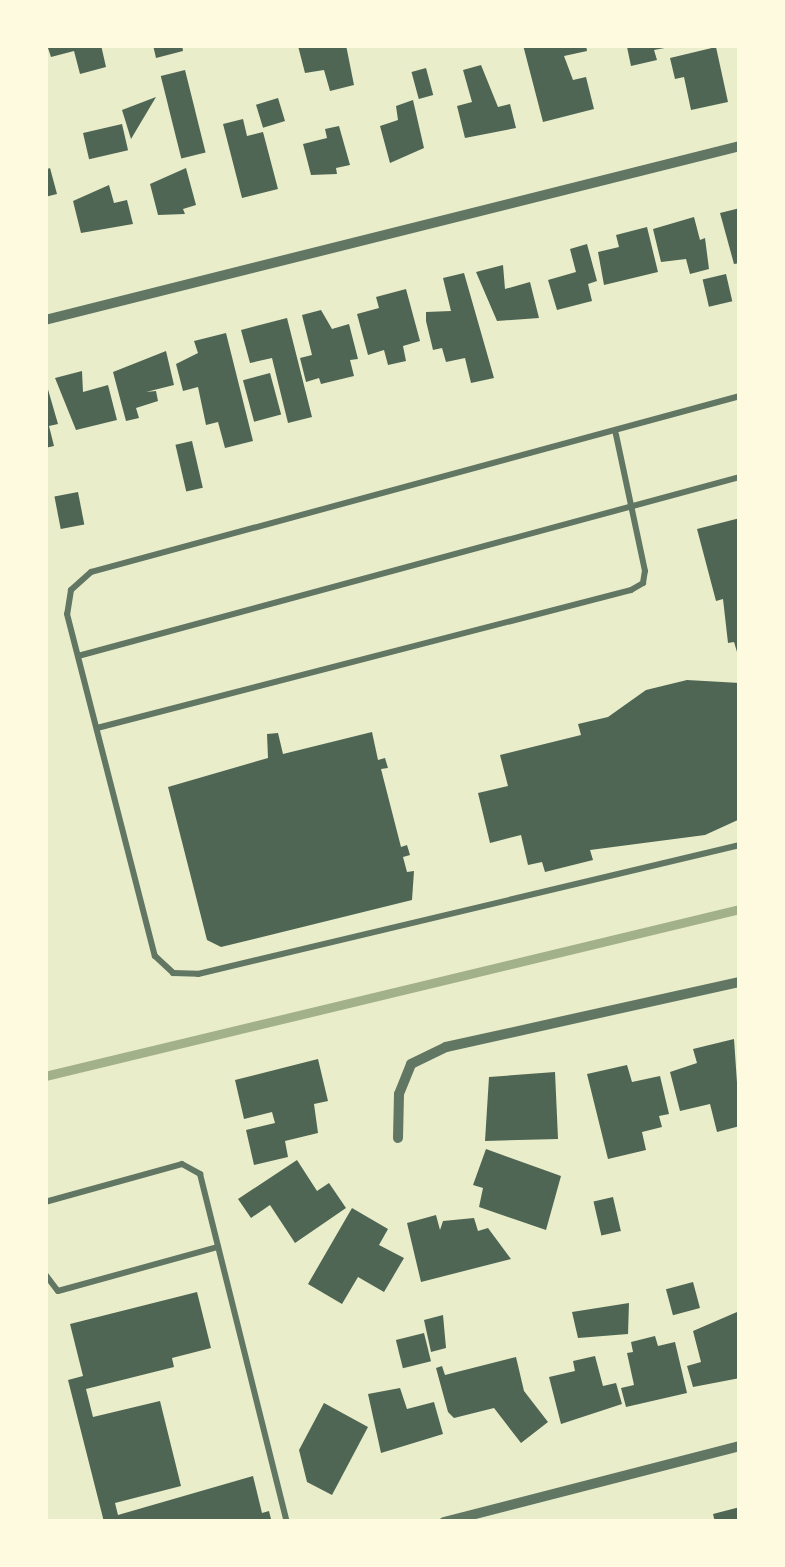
<!DOCTYPE html>
<html>
<head>
<meta charset="utf-8">
<style>
  body { margin:0 }
  #map { position:relative; width:785px; height:1567px; overflow:hidden; background:#e9edc9; font-family:Arial,sans-serif }
  div>[style] { position:absolute }
  .stream>* { height:9px; margin:-4.5px; padding:0 4.5px; transform-origin:4.5px; border-radius:4.5px; background:#a3b18a }
  .building>* { inset:0; background:#4f6655; transform-origin:0 0 }
  .service>* { height:6px; margin:-3px; padding:0 3px; transform-origin:3px; border-radius:3px; background:#617663 }
  .minor>* { height:10px; margin:-5px; padding:0 5px; transform-origin:5px; border-radius:5px; background:#617663 }
  span { translate:-50% -50%; white-space:nowrap; text-align:center; line-height:1.15; -webkit-text-stroke:9px #fefae0; paint-order:stroke }
  .frame { position:absolute; inset:0; border:48px solid #fefae0; pointer-events:none }
</style>
</head>
<body>
<div id="map">
  <div class="stream">
    <i style="left:45px;top:1076px;width:715px;rotate:-13.51deg"></i>
  </div>
  <div class="building">
    <i style="clip-path:polygon(47px 45px,101px 45px,106px 67px,80px 74px,74px 51px,51px 57px)"></i>
    <i style="clip-path:polygon(153px 45px,182px 45px,183px 51px,156px 58px)"></i>
    <i style="clip-path:polygon(346px 45px,354px 85px,330px 91px,324px 70px,305px 73px,298px 46px)"></i>
    <i style="clip-path:polygon(523px 45px,586px 45px,587px 51px,564px 56px,573px 80px,586px 77px,594px 109px,543px 122px)"></i>
    <i style="clip-path:polygon(638px 45px,670px 45px,670px 47px,654px 50px,657px 60px,631px 66px,627px 47px)"></i>
    <i style="clip-path:polygon(716px 47px,728px 102px,691px 110px,684px 77px,675px 79px,670px 58px)"></i>
    <i style="clip-path:polygon(481px 65px,498px 107px,510px 104px,516px 128px,465px 138px,457px 106px,472px 102px,463px 70px)"></i>
    <i style="left:426px;top:68px;width:28px;height:15px;rotate:75deg"></i>
    <i style="left:185px;top:70px;width:85px;height:25px;rotate:76deg"></i>
    <i style="clip-path:polygon(156px 97px,131px 139px,122px 110px)"></i>
    <i style="left:278px;top:98px;width:24px;height:23px;rotate:73deg"></i>
    <i style="clip-path:polygon(413px 100px,424px 148px,390px 163px,380px 126px,398px 120px,396px 106px)"></i>
    <i style="clip-path:polygon(243px 119px,247px 136px,263px 132px,278px 189px,242px 198px,223px 124px)"></i>
    <i style="left:122px;top:124px;width:27px;height:40px;rotate:77deg"></i>
    <i style="clip-path:polygon(339px 126px,350px 165px,336px 168px,337px 174px,311px 175px,303px 144px,327px 138px,325px 129px)"></i>
    <i style="clip-path:polygon(50px 168px,57px 194px,45px 197px,45px 170px)"></i>
    <i style="clip-path:polygon(186px 168px,196px 205px,183px 209px,185px 214px,158px 215px,150px 184px)"></i>
    <i style="clip-path:polygon(109px 185px,114px 203px,127px 200px,133px 224px,81px 233px,73px 201px)"></i>
    <i style="clip-path:polygon(740px 208px,740px 263px,734px 264px,720px 213px)"></i>
    <i style="clip-path:polygon(694px 217px,700px 240px,705px 238px,709px 269px,690px 274px,686px 259px,661px 262px,653px 229px)"></i>
    <i style="clip-path:polygon(647px 227px,658px 272px,604px 285px,598px 252px,619px 247px,616px 235px)"></i>
    <i style="clip-path:polygon(587px 244px,597px 281px,588px 284px,592px 301px,557px 310px,548px 280px,576px 272px,570px 249px)"></i>
    <i style="clip-path:polygon(503px 265px,505px 289px,530px 282px,539px 318px,497px 321px,476px 272px)"></i>
    <i style="clip-path:polygon(464px 273px,494px 378px,471px 383px,465px 358px,446px 362px,442px 348px,433px 350px,426px 321px,426px 312px,451px 311px,443px 278px)"></i>
    <i style="left:726px;top:274px;width:28px;height:24px;rotate:77deg"></i>
    <i style="clip-path:polygon(406px 289px,420px 341px,403px 346px,406px 361px,388px 365px,384px 350px,368px 355px,357px 314px,379px 308px,376px 297px)"></i>
    <i style="clip-path:polygon(321px 310px,332px 329px,349px 324px,358px 359px,350px 360px,354px 376px,321px 384px,319px 378px,306px 382px,300px 358px,312px 355px,302px 315px)"></i>
    <i style="clip-path:polygon(287px 318px,312px 417px,288px 423px,272px 358px,250px 363px,241px 330px)"></i>
    <i style="clip-path:polygon(226px 333px,253px 441px,225px 448px,218px 422px,206px 425px,198px 387px,183px 391px,176px 364px,198px 353px,194px 341px)"></i>
    <i style="clip-path:polygon(166px 351px,174px 385px,146px 392px,156px 391px,158px 401px,136px 408px,139px 418px,126px 421px,113px 372px)"></i>
    <i style="clip-path:polygon(82px 371px,83px 392px,108px 385px,117px 420px,76px 430px,55px 378px)"></i>
    <i style="left:270px;top:373px;width:43px;height:28px;rotate:75deg"></i>
    <i style="clip-path:polygon(45px 379px,58px 424px,49px 426px,54px 446px,45px 448px)"></i>
    <i style="left:192px;top:441px;width:48px;height:17px;rotate:77deg"></i>
    <i style="left:78px;top:492px;width:33px;height:24px;rotate:79deg"></i>
    <i style="clip-path:polygon(740px 518px,740px 651px,737px 652px,734px 642px,728px 643px,723px 599px,716px 601px,697px 529px)"></i>
    <i style="clip-path:polygon(687px 680px,740px 683px,740px 819px,705px 835px,590px 850px,593px 860px,545px 872px,542px 862px,528px 865px,521px 835px,490px 843px,478px 793px,508px 786px,500px 755px,581px 735px,578px 724px,608px 717px,646px 690px)"></i>
    <i style="clip-path:polygon(372px 732px,378px 760px,385px 758px,388px 768px,381px 769px,401px 847px,407px 845px,410px 855px,403px 857px,407px 872px,414px 871px,412px 900px,221px 947px,207px 940px,168px 787px,268px 758px,267px 734px,278px 733px,283px 754px)"></i>
    <i style="clip-path:polygon(734px 1039px,740px 1126px,717px 1132px,710px 1104px,680px 1111px,670px 1072px,697px 1063px,693px 1049px)"></i>
    <i style="clip-path:polygon(318px 1059px,328px 1101px,314px 1104px,318px 1133px,285px 1141px,288px 1157px,254px 1165px,246px 1130px,275px 1123px,272px 1112px,244px 1119px,235px 1080px)"></i>
    <i style="clip-path:polygon(627px 1065px,632px 1082px,660px 1076px,669px 1114px,659px 1116px,662px 1127px,642px 1132px,646px 1150px,608px 1159px,587px 1074px)"></i>
    <i style="clip-path:polygon(555px 1072px,558px 1139px,485px 1141px,489px 1077px)"></i>
    <i style="clip-path:polygon(486px 1149px,561px 1176px,546px 1230px,479px 1207px,483px 1188px,473px 1185px)"></i>
    <i style="clip-path:polygon(297px 1160px,317px 1191px,329px 1183px,346px 1208px,295px 1243px,270px 1205px,251px 1218px,238px 1199px)"></i>
    <i style="left:613px;top:1197px;width:35px;height:20px;rotate:77deg"></i>
    <i style="clip-path:polygon(352px 1208px,388px 1229px,379px 1245px,404px 1258px,384px 1292px,358px 1277px,342px 1304px,308px 1284px)"></i>
    <i style="clip-path:polygon(436px 1215px,440px 1230px,443px 1221px,474px 1218px,478px 1231px,488px 1228px,511px 1259px,421px 1282px,407px 1223px)"></i>
    <i style="left:693px;top:1282px;width:27px;height:28px;rotate:75deg"></i>
    <i style="clip-path:polygon(197px 1292px,211px 1348px,172px 1358px,174px 1367px,86px 1389px,93px 1417px,160px 1401px,181px 1486px,115px 1503px,118px 1515px,253px 1476px,262px 1513px,269px 1511px,271px 1519px,104px 1522px,68px 1380px,83px 1376px,70px 1324px)"></i>
    <i style="clip-path:polygon(629px 1303px,628px 1334px,578px 1338px,572px 1312px)"></i>
    <i style="clip-path:polygon(737px 1312px,740px 1378px,693px 1387px,687px 1366px,701px 1362px,693px 1331px)"></i>
    <i style="clip-path:polygon(443px 1315px,446px 1348px,431px 1352px,424px 1320px)"></i>
    <i style="left:424px;top:1333px;width:29px;height:29px;rotate:76deg"></i>
    <i style="clip-path:polygon(655px 1336px,658px 1346px,675px 1342px,687px 1393px,626px 1407px,621px 1388px,634px 1385px,627px 1353px,633px 1352px,631px 1342px)"></i>
    <i style="clip-path:polygon(595px 1356px,603px 1386px,616px 1383px,622px 1404px,561px 1424px,549px 1377px,575px 1371px,573px 1361px)"></i>
    <i style="clip-path:polygon(516px 1357px,524px 1391px,548px 1422px,521px 1443px,494px 1408px,454px 1418px,448px 1412px,436px 1368px,442px 1366px,445px 1375px)"></i>
    <i style="clip-path:polygon(400px 1388px,407px 1409px,434px 1402px,443px 1434px,381px 1453px,368px 1394px)"></i>
    <i style="clip-path:polygon(324px 1403px,368px 1427px,332px 1495px,307px 1482px,299px 1450px)"></i>
    <i style="clip-path:polygon(740px 1507px,740px 1522px,715px 1522px,713px 1514px)"></i>
  </div>
  <div class="service">
    <i style="left:740px;top:396px;width:672px;rotate:164.83deg"></i>
    <i style="left:91px;top:572px;width:27px;rotate:138deg"></i>
    <i style="left:71px;top:590px;width:24px;rotate:99deg"></i>
    <i style="left:67px;top:614px;width:353px;rotate:75.6deg"></i>
    <i style="left:155px;top:956px;width:25px;rotate:43deg"></i>
    <i style="left:173px;top:973px;width:25px;rotate:2deg"></i>
    <i style="left:198px;top:974px;width:557px;rotate:-13.39deg"></i>
    <i style="left:78px;top:656px;width:686px;rotate:-15.13deg"></i>
    <i style="left:97px;top:728px;width:552px;rotate:-14.49deg"></i>
    <i style="left:631px;top:590px;width:14px;rotate:-30deg"></i>
    <i style="left:643px;top:583px;width:12px;rotate:-81deg"></i>
    <i style="left:645px;top:571px;width:140px;rotate:-102deg"></i>
    <i style="left:45px;top:1202px;width:142px;rotate:-15.5deg"></i>
    <i style="left:182px;top:1164px;width:21px;rotate:29deg"></i>
    <i style="left:200px;top:1174px;width:359px;rotate:76deg"></i>
    <i style="left:45px;top:1274px;width:21px;rotate:53deg"></i>
    <i style="left:58px;top:1291px;width:166px;rotate:-15.4deg"></i>
  </div>
  <div class="minor">
    <i style="left:45px;top:320px;width:716px;rotate:-14.06deg"></i>
    <i style="left:398px;top:1138px;width:44px;rotate:-88.7deg"></i>
    <i style="left:399px;top:1094px;width:32px;rotate:-68deg"></i>
    <i style="left:411px;top:1064px;width:39px;rotate:-26deg"></i>
    <i style="left:446px;top:1047px;width:301px;rotate:-12.5deg"></i>
    <i style="left:444px;top:1522px;width:306px;rotate:-14.4deg"></i>
  </div>
  <div class="frame"></div>
</div>
</body>
</html>
